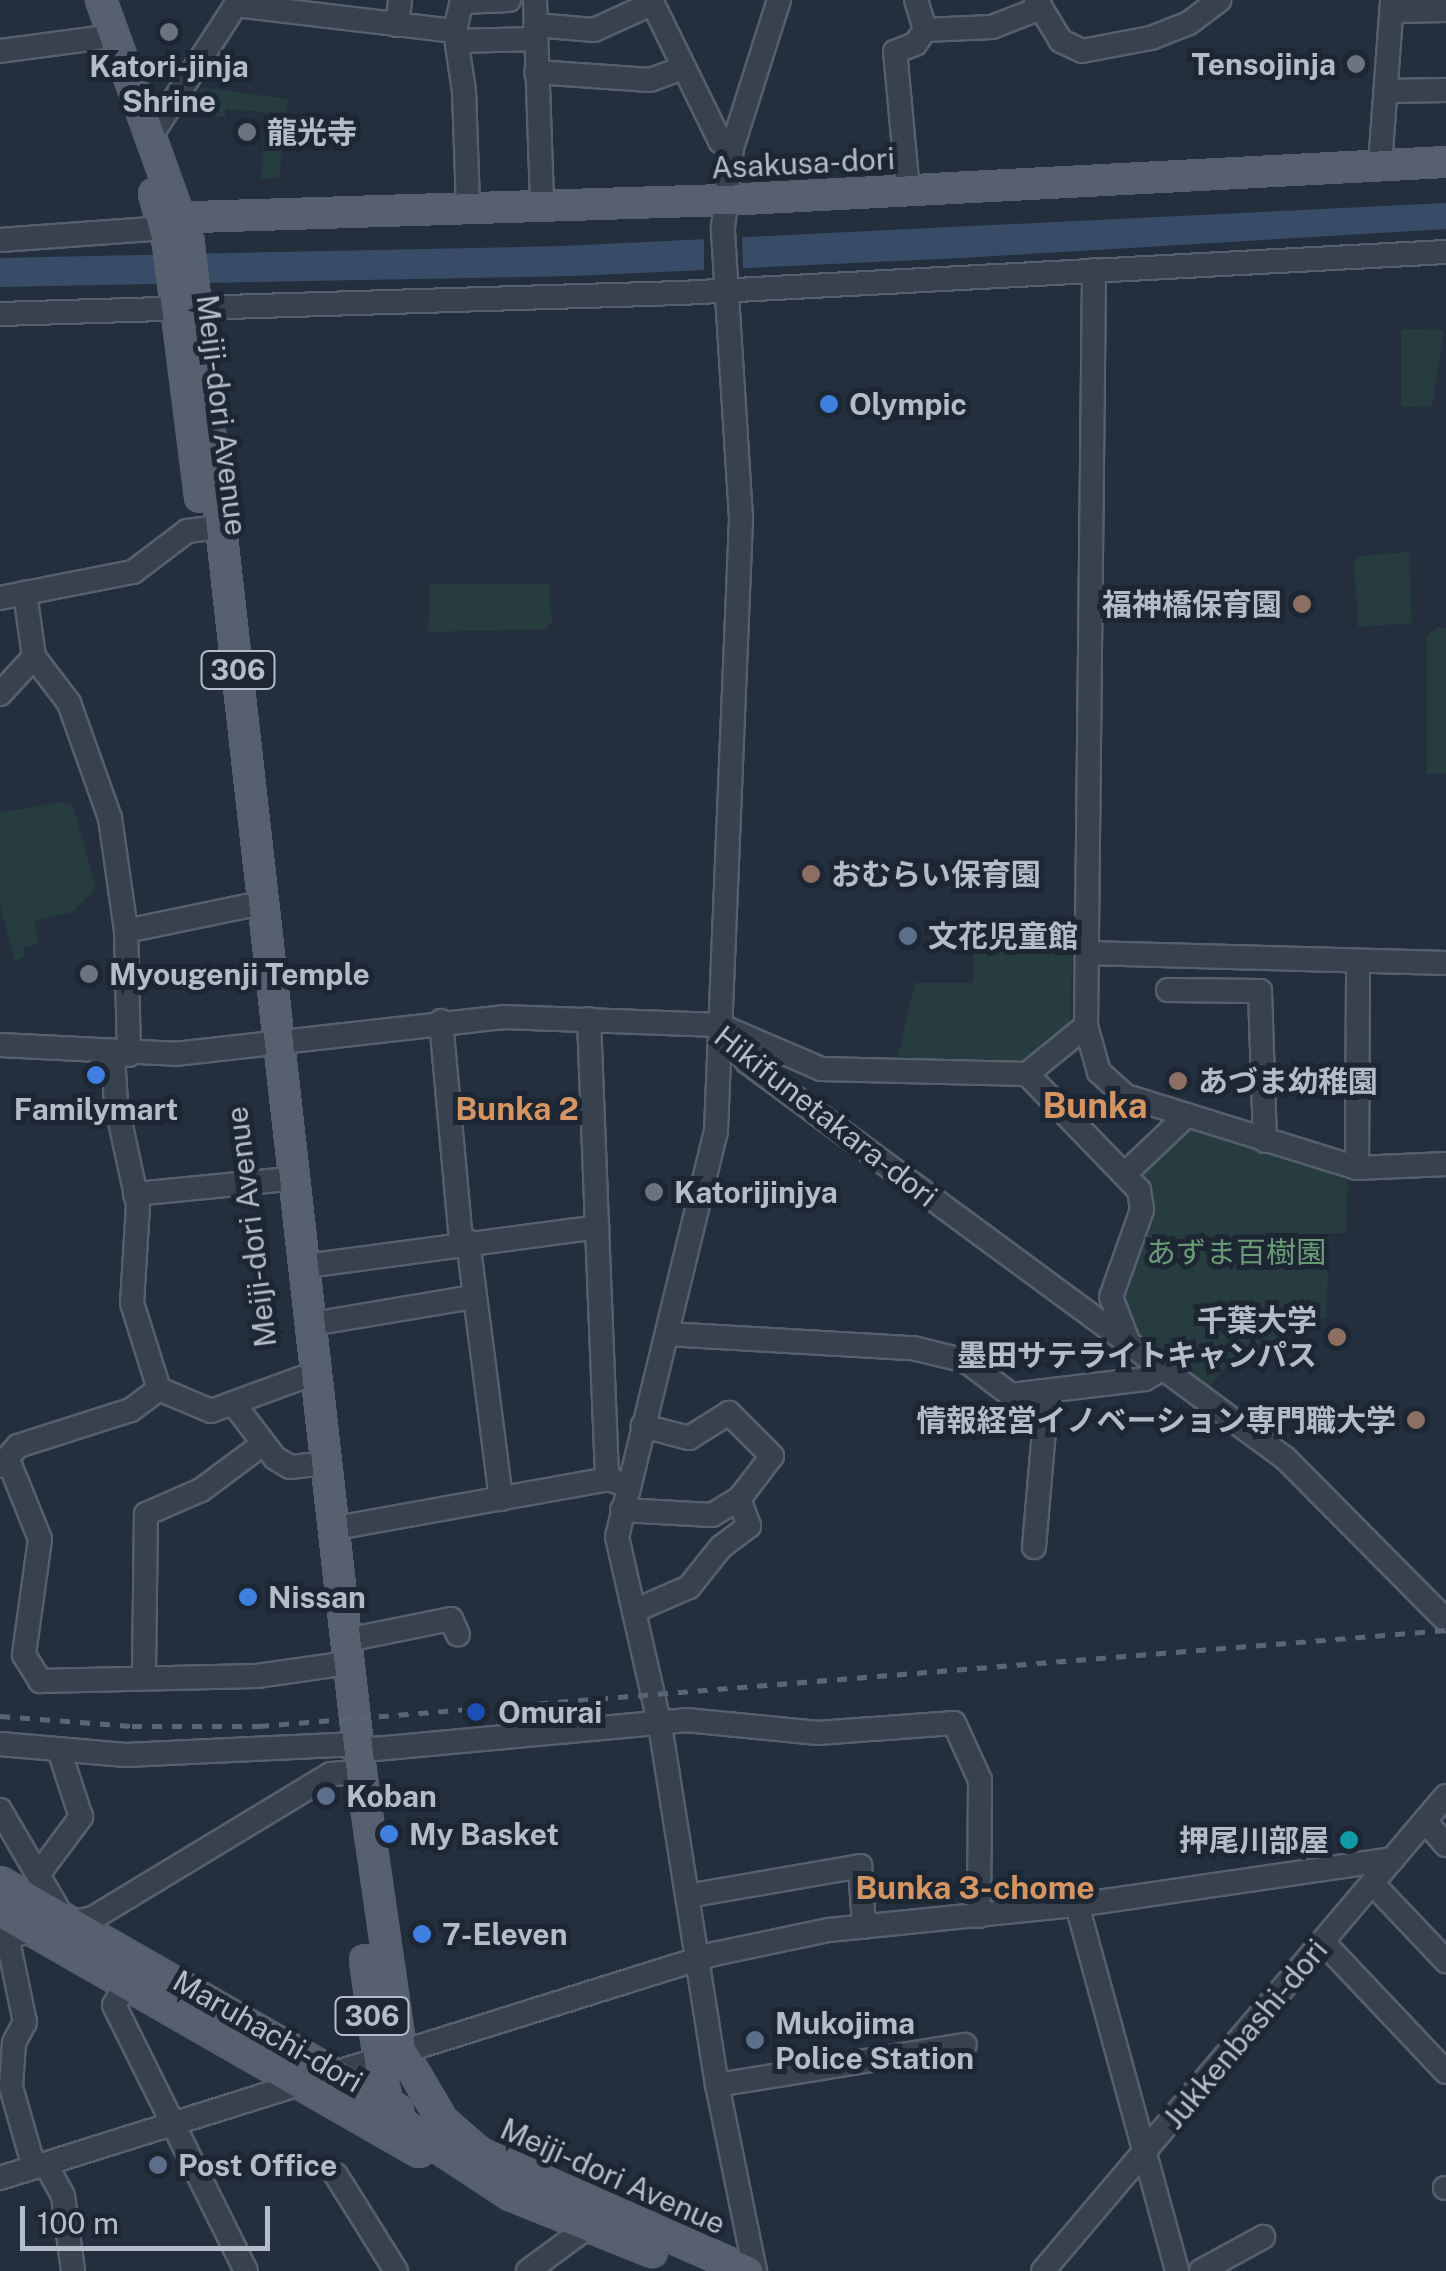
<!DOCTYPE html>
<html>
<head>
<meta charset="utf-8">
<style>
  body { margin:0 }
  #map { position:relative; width:1446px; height:2271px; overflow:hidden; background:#242f3e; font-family:"Public Sans","Noto Sans JP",sans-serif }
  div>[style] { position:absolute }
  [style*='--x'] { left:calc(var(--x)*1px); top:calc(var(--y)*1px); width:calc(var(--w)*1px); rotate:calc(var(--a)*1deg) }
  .green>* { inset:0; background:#263c3f }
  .water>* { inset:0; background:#394c67 }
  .pier>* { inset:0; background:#242f3e }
  .roads { filter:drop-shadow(2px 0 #565f6c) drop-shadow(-2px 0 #565f6c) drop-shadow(0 2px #565f6c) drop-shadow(0 -2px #565f6c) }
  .minor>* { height:22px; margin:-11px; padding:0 11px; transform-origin:11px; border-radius:11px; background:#38414e }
  .major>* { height:28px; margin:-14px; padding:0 14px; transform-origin:14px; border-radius:14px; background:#56606e }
  .rail>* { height:5px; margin-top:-2.5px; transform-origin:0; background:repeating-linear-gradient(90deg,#5a6575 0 10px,transparent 0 20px) }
  .dots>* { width:28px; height:28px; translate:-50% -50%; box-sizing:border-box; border:5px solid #1d2633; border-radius:50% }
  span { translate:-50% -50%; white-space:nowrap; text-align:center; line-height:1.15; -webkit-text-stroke:10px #1d2633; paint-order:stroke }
  .shield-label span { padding:2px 8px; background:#1d2633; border:2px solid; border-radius:8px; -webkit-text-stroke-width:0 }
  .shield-label { font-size:28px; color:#b4bcc9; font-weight:700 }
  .poi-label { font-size:30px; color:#b4bcc9; font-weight:700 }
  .right { translate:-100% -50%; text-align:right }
  .left { translate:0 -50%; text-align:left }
  .street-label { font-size:30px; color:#b4bcc9 }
  .park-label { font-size:30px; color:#6b9a76 }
  .neighbourhood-label { font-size:32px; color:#d59563; font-weight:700 }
  .quarter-label { font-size:35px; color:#d59563; font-weight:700 }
  .scale { position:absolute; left:20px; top:2206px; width:250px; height:45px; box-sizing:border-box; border:5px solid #b4bcc9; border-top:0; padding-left:12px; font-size:30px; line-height:35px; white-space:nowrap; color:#b4bcc9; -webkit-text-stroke:8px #1d2633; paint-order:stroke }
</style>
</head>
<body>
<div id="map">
  <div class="green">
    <div style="clip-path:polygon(199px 87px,288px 99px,279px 178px,261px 179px,266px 112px,226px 109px,225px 117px,206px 116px)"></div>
    <div style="clip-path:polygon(1401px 329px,1444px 330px,1432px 406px,1401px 407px)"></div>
    <div style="clip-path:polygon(1409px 552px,1412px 623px,1358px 627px,1354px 562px,1360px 556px)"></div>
    <div style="clip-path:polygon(430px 584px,549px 584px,552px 622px,546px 629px,428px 632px)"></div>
    <div style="clip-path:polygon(1438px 627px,1446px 628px,1446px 773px,1427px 774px,1427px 636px)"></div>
    <div style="clip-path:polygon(58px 802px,73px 805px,96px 889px,73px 912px,35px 920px,38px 943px,23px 948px,25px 957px,15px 961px,0 905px,0 813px)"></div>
    <div style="clip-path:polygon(973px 933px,1072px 935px,1071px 1021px,1024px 1063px,897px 1060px,915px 983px,973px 983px)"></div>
    <div style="clip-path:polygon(1188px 1128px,1348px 1178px,1346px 1233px,1330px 1233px,1326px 1317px,1235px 1356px,1209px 1388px,1137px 1333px,1121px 1302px,1136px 1176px)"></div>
  </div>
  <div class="water">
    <div style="clip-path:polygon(1446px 203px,1446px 229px,961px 258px,573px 276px,0 287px,0 258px,563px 246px)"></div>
  </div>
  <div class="pier">
    <div style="clip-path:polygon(742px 234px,743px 271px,704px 273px,704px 236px)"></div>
  </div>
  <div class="roads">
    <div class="minor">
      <div style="--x:462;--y:0;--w:32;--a:103"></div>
      <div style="--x:455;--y:31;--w:61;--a:81.5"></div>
      <div style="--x:464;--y:91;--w:115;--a:88"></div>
      <div style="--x:535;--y:0;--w:204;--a:88"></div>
      <div style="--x:651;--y:0;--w:157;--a:63.9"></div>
      <div style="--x:720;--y:141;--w:14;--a:30"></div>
      <div style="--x:916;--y:0;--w:31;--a:73"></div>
      <div style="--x:925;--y:30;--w:67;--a:-2.6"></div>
      <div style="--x:992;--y:27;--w:53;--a:-21.2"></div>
      <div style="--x:1036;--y:0;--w:48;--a:58.6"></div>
      <div style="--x:1061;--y:41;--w:23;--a:25"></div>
      <div style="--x:1082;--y:51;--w:70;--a:-10.7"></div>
      <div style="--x:1151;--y:38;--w:41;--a:-21.5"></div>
      <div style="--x:1189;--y:23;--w:38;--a:-37"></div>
      <div style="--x:461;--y:2;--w:48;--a:-2.4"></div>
      <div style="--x:236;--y:5;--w:221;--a:6.8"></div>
      <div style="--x:1392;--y:11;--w:54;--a:-1.1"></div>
      <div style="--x:397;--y:25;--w:25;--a:-83"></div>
      <div style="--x:535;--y:25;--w:59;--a:4.8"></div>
      <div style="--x:594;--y:30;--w:63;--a:-24.5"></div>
      <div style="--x:457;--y:41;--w:78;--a:-1.5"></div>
      <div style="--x:0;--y:51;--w:98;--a:-7.6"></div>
      <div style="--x:536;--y:72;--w:114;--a:4"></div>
      <div style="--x:650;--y:80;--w:35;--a:-20"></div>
      <div style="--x:1387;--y:91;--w:59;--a:-1"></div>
      <div style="--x:152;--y:134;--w:160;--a:-57"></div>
      <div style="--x:1380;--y:165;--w:165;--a:-85.8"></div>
      <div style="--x:908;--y:191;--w:140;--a:-95.3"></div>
      <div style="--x:895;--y:52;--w:22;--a:-22"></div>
      <div style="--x:915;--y:44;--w:17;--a:-54"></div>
      <div style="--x:0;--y:240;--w:151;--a:-4.2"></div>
      <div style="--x:151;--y:229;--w:16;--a:-43"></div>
      <div style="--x:0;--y:314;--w:681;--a:-1.77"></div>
      <div style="--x:681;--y:293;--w:766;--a:-3.07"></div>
      <div style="--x:0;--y:598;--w:136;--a:-11.1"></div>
      <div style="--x:133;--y:572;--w:68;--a:-37.2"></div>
      <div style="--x:187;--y:531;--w:35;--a:-7"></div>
      <div style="--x:34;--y:657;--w:58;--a:52.7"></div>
      <div style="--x:69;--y:703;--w:122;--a:70.4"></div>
      <div style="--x:110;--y:818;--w:114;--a:81.9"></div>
      <div style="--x:126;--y:931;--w:124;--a:88.6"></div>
      <div style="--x:0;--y:694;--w:50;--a:-47.4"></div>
      <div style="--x:34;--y:657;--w:65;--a:-98"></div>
      <div style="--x:126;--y:931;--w:124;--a:-11.7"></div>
      <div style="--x:1087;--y:953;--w:359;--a:1.6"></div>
      <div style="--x:1168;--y:990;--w:92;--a:0.6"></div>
      <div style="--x:1260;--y:991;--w:150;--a:88.1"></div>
      <div style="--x:441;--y:1021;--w:222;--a:84.8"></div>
      <div style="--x:719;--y:1025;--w:111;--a:23.3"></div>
      <div style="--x:821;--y:1069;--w:206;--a:1.4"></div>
      <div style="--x:1027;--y:1074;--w:76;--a:-39.1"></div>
      <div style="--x:1086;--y:1026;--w:756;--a:-89.39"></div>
      <div style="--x:1086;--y:1026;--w:48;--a:74.2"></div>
      <div style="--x:1099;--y:1072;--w:36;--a:42"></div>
      <div style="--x:1126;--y:1096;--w:242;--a:17.3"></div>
      <div style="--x:1357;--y:1168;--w:89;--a:-2.6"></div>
      <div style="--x:0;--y:1045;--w:175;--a:2.9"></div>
      <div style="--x:175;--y:1054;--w:330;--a:-6.4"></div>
      <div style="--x:503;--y:1017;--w:216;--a:2.1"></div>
      <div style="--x:719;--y:1025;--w:46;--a:52.9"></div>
      <div style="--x:747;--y:1062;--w:669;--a:36.37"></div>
      <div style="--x:1286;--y:1459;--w:227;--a:45.2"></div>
      <div style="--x:113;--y:1055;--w:48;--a:86.4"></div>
      <div style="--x:116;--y:1103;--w:104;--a:77.8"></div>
      <div style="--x:138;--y:1205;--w:98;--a:93.5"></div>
      <div style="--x:132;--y:1303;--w:90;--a:72.6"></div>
      <div style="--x:159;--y:1389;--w:56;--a:22.9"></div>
      <div style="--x:211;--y:1411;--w:96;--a:-20.1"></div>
      <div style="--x:1027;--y:1074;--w:161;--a:46"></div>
      <div style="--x:1139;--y:1190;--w:20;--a:81"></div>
      <div style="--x:1142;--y:1210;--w:92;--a:109.6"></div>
      <div style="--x:1111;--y:1297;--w:50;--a:69"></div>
      <div style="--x:1357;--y:1168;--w:207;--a:-89.7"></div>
      <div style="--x:1128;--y:1171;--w:79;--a:-43.5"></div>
      <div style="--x:135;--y:1194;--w:144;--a:-5.6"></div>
      <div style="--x:597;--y:1227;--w:252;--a:87.7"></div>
      <div style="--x:468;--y:1241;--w:260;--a:82.7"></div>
      <div style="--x:306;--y:1266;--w:294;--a:-7.6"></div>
      <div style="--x:597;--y:1227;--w:208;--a:-92.2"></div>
      <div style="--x:312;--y:1324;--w:164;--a:-9.5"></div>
      <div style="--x:667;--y:1334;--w:246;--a:3.3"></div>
      <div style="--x:913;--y:1348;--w:55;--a:13.8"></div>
      <div style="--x:966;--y:1361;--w:56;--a:37.1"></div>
      <div style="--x:1011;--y:1395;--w:135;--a:-6.8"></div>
      <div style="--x:1145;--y:1379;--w:20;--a:-30"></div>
      <div style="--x:233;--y:1403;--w:69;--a:52.6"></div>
      <div style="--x:275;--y:1458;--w:17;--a:31"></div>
      <div style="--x:290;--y:1467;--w:20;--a:-6"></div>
      <div style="--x:3;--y:1462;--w:9;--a:32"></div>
      <div style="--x:11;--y:1467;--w:78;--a:68.1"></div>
      <div style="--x:40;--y:1539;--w:117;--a:97.9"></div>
      <div style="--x:24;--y:1655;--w:31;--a:58"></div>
      <div style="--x:40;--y:1681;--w:217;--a:-1.3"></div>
      <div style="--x:257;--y:1676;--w:77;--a:-8.2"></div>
      <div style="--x:0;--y:1466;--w:27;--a:-48"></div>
      <div style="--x:18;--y:1446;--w:119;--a:-17.7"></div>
      <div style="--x:131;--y:1410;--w:35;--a:-37"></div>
      <div style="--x:622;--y:1510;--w:90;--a:3.2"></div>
      <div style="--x:712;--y:1515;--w:31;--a:-31"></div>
      <div style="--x:739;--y:1499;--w:54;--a:-52.5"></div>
      <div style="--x:772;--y:1456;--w:61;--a:-135"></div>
      <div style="--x:729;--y:1413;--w:47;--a:148"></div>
      <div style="--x:689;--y:1438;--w:48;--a:-165.4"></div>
      <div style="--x:336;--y:1528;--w:275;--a:-10.2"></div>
      <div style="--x:607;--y:1479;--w:22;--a:16"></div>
      <div style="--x:1034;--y:1547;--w:153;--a:-85.1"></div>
      <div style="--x:634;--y:1611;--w:60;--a:-23.6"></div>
      <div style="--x:689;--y:1587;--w:51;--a:-51.3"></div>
      <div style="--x:721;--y:1547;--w:35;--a:-37"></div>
      <div style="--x:749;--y:1526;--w:29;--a:-110"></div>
      <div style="--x:347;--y:1640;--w:106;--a:-11.4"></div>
      <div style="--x:451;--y:1619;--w:17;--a:66"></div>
      <div style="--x:144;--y:1674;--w:160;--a:-89.3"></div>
      <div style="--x:146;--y:1514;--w:60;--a:-23.6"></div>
      <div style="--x:201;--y:1490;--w:77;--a:-36.6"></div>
      <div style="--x:0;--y:1744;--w:126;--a:5"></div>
      <div style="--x:126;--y:1755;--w:216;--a:-2.7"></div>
      <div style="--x:342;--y:1745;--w:33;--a:7"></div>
      <div style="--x:375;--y:1749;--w:312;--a:-5.3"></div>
      <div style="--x:686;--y:1720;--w:133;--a:5.6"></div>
      <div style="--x:818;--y:1733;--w:136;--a:-4.2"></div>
      <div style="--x:954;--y:1723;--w:63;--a:65.5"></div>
      <div style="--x:980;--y:1780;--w:136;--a:90.4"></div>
      <div style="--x:0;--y:1810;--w:125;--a:59.7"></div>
      <div style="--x:1425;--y:1821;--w:32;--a:49"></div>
      <div style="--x:40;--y:1872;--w:69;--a:-53.3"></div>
      <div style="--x:81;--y:1817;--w:71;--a:-108.2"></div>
      <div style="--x:1372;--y:1883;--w:108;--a:46.5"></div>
      <div style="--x:687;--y:1896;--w:176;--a:-9.8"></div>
      <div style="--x:860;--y:1866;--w:61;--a:86.2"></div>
      <div style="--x:1077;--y:1905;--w:379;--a:74.7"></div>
      <div style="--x:7;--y:1936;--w:88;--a:78.2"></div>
      <div style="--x:25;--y:2022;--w:24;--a:118"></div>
      <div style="--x:14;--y:2043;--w:44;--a:93.9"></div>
      <div style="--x:11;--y:2087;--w:84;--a:74.1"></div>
      <div style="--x:0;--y:1938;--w:95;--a:-12.1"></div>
      <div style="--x:93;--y:1918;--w:278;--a:-31.2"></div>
      <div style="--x:331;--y:1774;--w:30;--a:-4"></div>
      <div style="--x:1323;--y:1942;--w:179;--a:46.6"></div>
      <div style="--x:125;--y:1987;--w:21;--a:121"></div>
      <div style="--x:114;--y:2005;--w:297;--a:63.6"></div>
      <div style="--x:717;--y:2085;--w:251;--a:-9.2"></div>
      <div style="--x:46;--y:2165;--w:35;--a:61"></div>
      <div style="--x:63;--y:2196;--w:76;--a:82.4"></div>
      <div style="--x:336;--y:2175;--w:113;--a:58"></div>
      <div style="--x:0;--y:2178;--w:748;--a:-17.42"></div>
      <div style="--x:714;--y:1954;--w:117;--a:-11.8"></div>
      <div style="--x:829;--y:1930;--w:249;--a:-5.8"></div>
      <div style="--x:1077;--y:1905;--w:319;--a:-8.3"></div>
      <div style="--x:1445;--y:2188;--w:1;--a:0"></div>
      <div style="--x:528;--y:2271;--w:76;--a:-36.4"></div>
      <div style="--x:755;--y:2271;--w:190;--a:-101.5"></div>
      <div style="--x:717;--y:2085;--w:363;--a:-99"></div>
      <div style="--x:660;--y:1726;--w:194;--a:-102.8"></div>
      <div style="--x:617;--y:1537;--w:418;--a:-76.3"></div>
      <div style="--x:716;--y:1131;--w:614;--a:-87.66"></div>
      <div style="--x:741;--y:518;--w:291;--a:-93.6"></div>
      <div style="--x:723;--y:228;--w:81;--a:-83.6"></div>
      <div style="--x:732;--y:148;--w:155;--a:-72.4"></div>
      <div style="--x:1043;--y:2271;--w:623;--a:-49.69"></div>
      <div style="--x:1201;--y:2271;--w:71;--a:-28.7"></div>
    </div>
    <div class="major">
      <div style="--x:101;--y:0;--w:258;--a:70.1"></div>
      <div style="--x:189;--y:243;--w:1539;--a:83.58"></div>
      <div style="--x:361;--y:1772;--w:281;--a:81.8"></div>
      <div style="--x:401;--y:2050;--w:82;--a:59.4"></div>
      <div style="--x:443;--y:2121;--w:49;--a:40.9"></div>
      <div style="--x:480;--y:2153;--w:293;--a:23.8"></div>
      <div style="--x:154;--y:194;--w:52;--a:74.4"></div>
      <div style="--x:168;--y:244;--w:255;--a:82.8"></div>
      <div style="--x:164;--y:218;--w:561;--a:-1.84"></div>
      <div style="--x:725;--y:200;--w:722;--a:-3.02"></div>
      <div style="--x:0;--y:1882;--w:459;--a:29.8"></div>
      <div style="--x:0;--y:1912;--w:483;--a:29.8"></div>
      <div style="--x:365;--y:1960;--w:116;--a:82.1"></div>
      <div style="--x:381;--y:2075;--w:32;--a:76"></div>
      <div style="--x:389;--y:2106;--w:26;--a:51"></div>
      <div style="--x:405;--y:2126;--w:126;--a:33.3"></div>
      <div style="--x:510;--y:2195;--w:153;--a:21.9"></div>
    </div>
  </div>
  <div class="rail">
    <div style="--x:0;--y:1716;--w:132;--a:4.3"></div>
    <div style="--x:132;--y:1726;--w:127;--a:0"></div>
    <div style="--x:259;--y:1726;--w:1191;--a:-4.62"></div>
  </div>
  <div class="dots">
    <div style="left:169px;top:32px;background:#6b7280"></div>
    <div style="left:1356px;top:64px;background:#6b7280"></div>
    <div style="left:247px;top:132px;background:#6b7280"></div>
    <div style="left:829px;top:404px;background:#3f7fe0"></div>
    <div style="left:1302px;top:604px;background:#8d6e63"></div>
    <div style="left:811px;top:874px;background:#8d6e63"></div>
    <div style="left:908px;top:936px;background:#5c6f8a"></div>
    <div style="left:89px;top:974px;background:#6b7280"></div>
    <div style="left:96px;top:1075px;background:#3f7fe0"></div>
    <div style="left:1178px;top:1081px;background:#8d6e63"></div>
    <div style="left:654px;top:1192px;background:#6b7280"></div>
    <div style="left:1337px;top:1337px;background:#8d6e63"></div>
    <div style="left:1416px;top:1420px;background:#8d6e63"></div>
    <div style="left:248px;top:1597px;background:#3f7fe0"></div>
    <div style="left:476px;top:1712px;background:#1a4fb4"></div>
    <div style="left:326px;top:1796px;background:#5c6f8a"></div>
    <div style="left:389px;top:1834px;background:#3f7fe0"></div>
    <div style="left:1349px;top:1840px;background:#0f9aa8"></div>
    <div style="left:422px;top:1934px;background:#3f7fe0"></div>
    <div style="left:755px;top:2040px;background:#5c6f8a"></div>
    <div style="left:158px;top:2165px;background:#5c6f8a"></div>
  </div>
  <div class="shield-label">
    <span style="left:238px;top:670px">306</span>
    <span style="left:372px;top:2016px">306</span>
  </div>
  <div class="poi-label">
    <span class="right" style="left:1336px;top:64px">Tensojinja</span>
    <span style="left:169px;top:83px">Katori-jinja<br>Shrine</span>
    <span class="left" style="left:267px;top:132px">龍光寺</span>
    <span class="left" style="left:849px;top:404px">Olympic</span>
    <span class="right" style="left:1282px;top:604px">福神橋保育園</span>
    <span class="left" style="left:831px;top:874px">おむらい保育園</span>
    <span class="left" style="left:928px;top:936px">文花児童館</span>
    <span class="left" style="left:109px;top:974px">Myougenji Temple</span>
    <span class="left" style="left:1198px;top:1081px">あづま幼稚園</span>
    <span style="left:96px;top:1109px">Familymart</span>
    <span class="left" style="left:674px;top:1192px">Katorijinjya</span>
    <span class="right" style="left:1317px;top:1337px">千葉大学<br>墨田サテライトキャンパス</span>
    <span class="right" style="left:1396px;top:1420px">情報経営イノベーション専門職大学</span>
    <span class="left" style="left:268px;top:1597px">Nissan</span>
    <span class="left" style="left:498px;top:1712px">Omurai</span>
    <span class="left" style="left:346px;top:1796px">Koban</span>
    <span class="left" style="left:409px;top:1834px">My Basket</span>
    <span class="right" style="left:1329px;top:1840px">押尾川部屋</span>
    <span class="left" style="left:442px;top:1934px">7-Eleven</span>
    <span class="left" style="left:775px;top:2040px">Mukojima<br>Police Station</span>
    <span class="left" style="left:178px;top:2165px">Post Office</span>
  </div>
  <div class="street-label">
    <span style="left:803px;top:163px;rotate:-3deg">Asakusa-dori</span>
    <span style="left:222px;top:415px;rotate:83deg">Meiji-dori Avenue</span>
    <span style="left:826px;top:1116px;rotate:38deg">Hikifunetakara-dori</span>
    <span style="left:251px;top:1227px;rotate:-97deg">Meiji-dori Avenue</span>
    <span style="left:268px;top:2031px;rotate:30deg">Maruhachi-dori</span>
    <span style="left:1245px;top:2034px;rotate:-50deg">Jukkenbashi-dori</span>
    <span style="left:613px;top:2176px;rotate:24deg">Meiji-dori Avenue</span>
  </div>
  <div class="park-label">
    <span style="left:1236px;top:1252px">あずま百樹園</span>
  </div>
  <div class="neighbourhood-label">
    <span style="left:517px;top:1109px">Bunka 2</span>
    <span style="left:975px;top:1888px">Bunka 3-chome</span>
  </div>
  <div class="quarter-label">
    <span style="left:1095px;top:1106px">Bunka</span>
  </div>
  <div class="scale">100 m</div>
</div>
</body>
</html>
